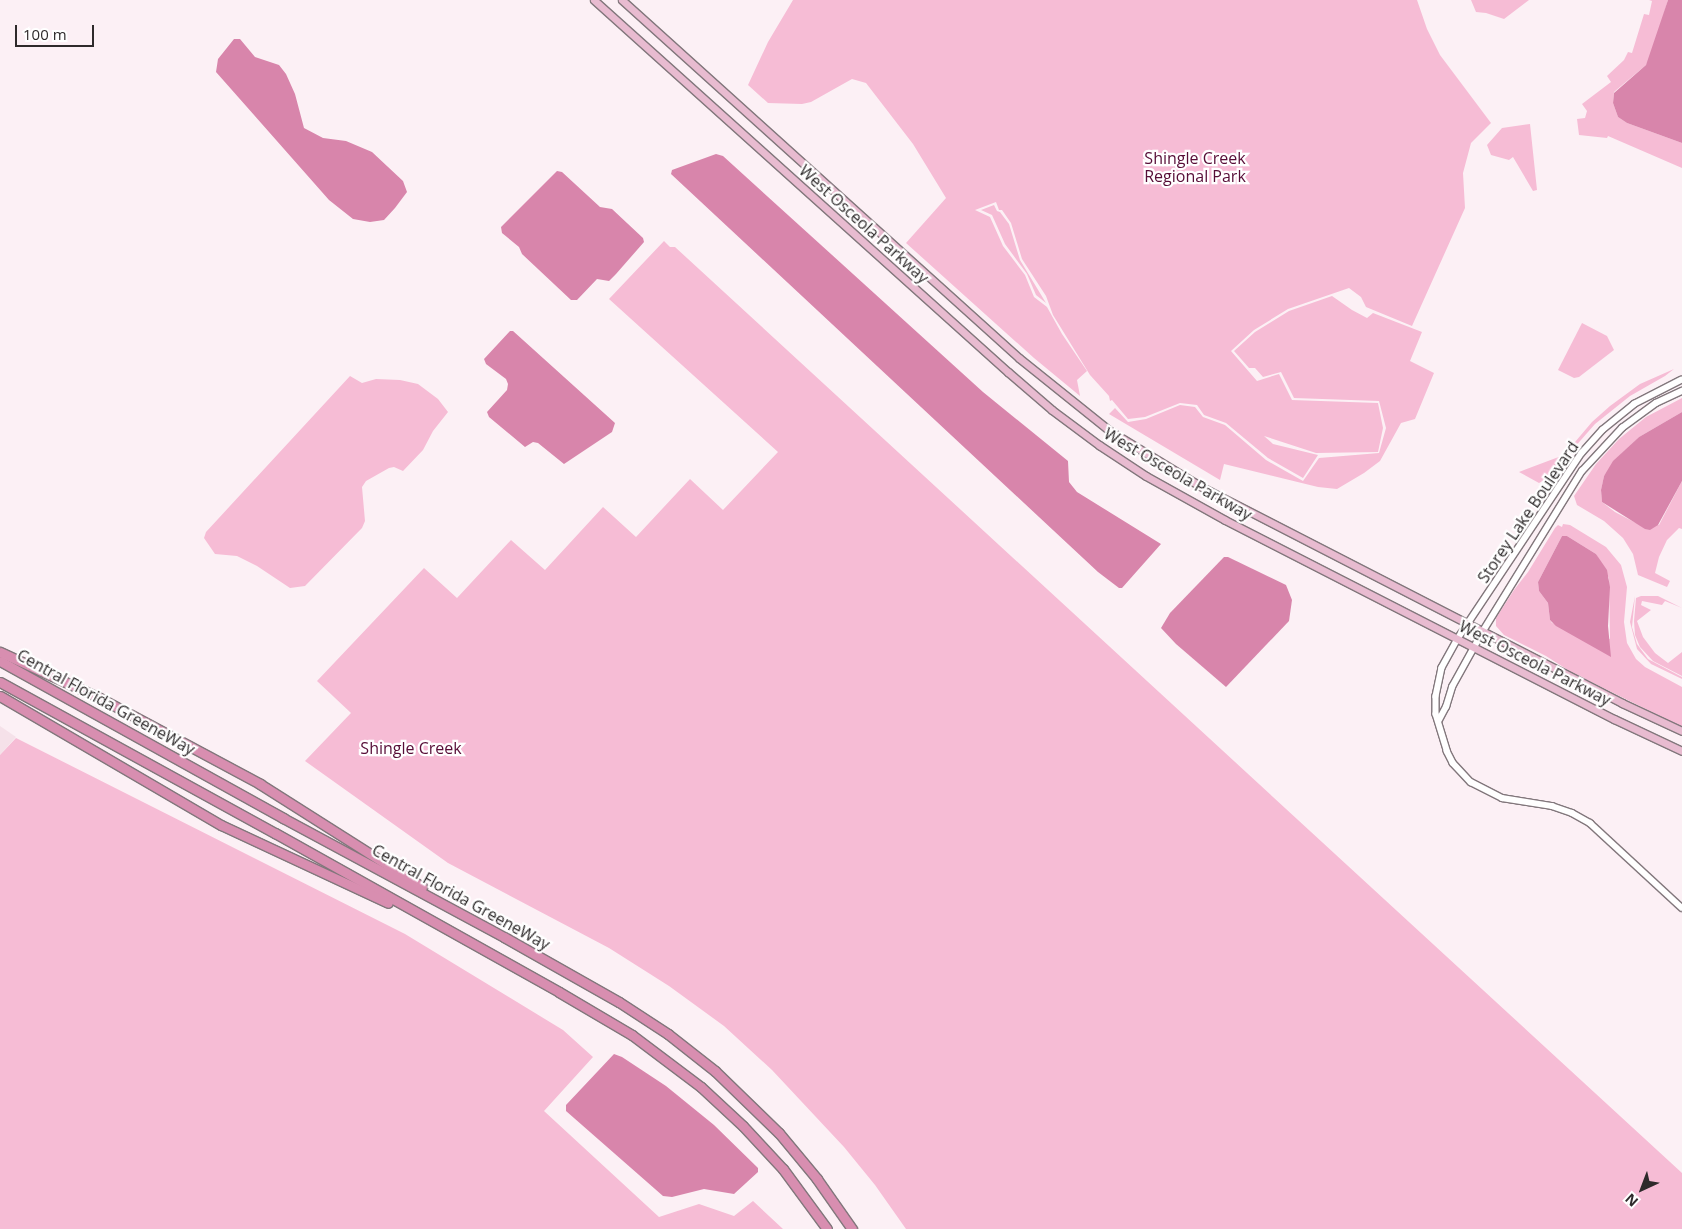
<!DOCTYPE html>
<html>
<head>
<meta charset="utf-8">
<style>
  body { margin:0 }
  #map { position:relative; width:1682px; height:1229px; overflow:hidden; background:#fcf0f5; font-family:"Open Sans",sans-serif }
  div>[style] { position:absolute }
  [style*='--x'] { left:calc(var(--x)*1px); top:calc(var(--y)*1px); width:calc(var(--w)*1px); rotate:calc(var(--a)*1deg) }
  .built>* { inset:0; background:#f5e1e9 }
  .green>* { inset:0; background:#f6bcd5 }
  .water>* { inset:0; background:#d885ab }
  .roads { filter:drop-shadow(1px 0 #82777c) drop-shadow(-1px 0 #82777c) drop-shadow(0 1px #82777c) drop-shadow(0 -1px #82777c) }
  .minor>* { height:5.5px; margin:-2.75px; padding:0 2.75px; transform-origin:2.75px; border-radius:2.75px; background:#fff }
  .major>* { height:7px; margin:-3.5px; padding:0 3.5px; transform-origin:3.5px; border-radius:3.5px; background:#e8bbd0 }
  .highway>* { height:9px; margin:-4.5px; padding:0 4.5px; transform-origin:4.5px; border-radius:4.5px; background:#d88eb0 }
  span { translate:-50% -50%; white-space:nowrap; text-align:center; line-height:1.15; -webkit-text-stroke:4.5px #fff; paint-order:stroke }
  .park-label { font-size:16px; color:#570d37 }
  .street-label { font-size:16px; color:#2e2a2b }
  .north { position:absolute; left:1617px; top:1164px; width:50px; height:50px; -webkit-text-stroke:4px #fff; paint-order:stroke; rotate:223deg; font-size:14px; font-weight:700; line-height:20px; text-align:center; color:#2e2a2b }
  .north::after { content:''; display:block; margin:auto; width:18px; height:22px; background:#2e2a2b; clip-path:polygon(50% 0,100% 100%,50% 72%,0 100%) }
  .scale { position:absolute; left:15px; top:25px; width:79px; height:22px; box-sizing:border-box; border:2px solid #2e2a2b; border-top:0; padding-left:6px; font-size:15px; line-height:18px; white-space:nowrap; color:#2e2a2b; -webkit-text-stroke:4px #fff; paint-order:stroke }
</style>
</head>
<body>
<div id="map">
  <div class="built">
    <div style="clip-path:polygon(0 726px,16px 737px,0 755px)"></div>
  </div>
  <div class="green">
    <div style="clip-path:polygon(793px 0,1417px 0,1427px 29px,1440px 55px,1491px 123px,1471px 143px,1463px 173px,1465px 208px,1412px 326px,1366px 307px,1361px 297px,1349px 288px,1288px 309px,1254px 330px,1231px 351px,1257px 381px,1279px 374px,1292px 400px,1378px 403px,1383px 428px,1378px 452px,1316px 453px,1264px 436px,1273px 444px,1318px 455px,1303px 478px,1268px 458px,1226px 423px,1204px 415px,1197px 405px,1180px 403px,1145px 417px,1128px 419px,1112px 400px,1110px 401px,1109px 396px,1090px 375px,1053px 315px,1046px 296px,1022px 259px,1011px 223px,1002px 210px,999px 210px,996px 202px,975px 210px,990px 217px,1003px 246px,1025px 275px,1034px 297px,1047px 307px,1062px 334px,1087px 371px,1077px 380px,1080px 396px,1034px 358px,906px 243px,946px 198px,913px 144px,866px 83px,852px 79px,811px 102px,802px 104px,768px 103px,748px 85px,768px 42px)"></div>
    <div style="clip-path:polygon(1471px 0,1529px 0,1504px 19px,1486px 13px,1476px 12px)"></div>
    <div style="clip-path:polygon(1649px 0,1668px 0,1651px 56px,1646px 65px,1614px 92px,1613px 103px,1618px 117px,1627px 123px,1682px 143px,1682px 168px,1608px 136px,1607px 138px,1579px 135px,1577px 119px,1585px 118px,1587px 111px,1582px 104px,1611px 82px,1607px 76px,1624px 60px,1628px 52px,1632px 53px,1644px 14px,1649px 15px,1652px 1px)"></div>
    <div style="clip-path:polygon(1530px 124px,1537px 190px,1533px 191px,1513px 157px,1509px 160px,1491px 155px,1487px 145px,1502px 128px)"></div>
    <div style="clip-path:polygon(994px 205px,997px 211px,1000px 212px,1009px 224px,1020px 260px,1046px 303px,1036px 295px,1027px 274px,1005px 244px,992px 215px,981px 210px)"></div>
    <div style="clip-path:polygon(664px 241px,670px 247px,675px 247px,1682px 1173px,1682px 1229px,906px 1229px,875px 1185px,844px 1147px,772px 1070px,724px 1026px,669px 986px,609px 948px,448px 863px,305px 761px,351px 713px,317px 681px,424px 568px,457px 598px,511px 540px,545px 570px,603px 507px,636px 537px,690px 479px,723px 510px,778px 452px,609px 299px)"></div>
    <div style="clip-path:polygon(1332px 296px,1352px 310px,1367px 318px,1373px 313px,1422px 332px,1410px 361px,1434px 373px,1415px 419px,1401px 423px,1380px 461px,1364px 473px,1337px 489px,1318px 487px,1224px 464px,1220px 480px,1109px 414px,1115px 408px,1128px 422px,1146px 419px,1180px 405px,1195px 407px,1203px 417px,1225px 425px,1266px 460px,1303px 481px,1319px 458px,1379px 453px,1386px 428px,1379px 401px,1294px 398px,1281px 372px,1263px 377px,1255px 368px,1249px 368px,1234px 351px,1255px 332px,1289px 311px)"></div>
    <div style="clip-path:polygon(1582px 323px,1607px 336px,1614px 350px,1579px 377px,1574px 378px,1558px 370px)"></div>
    <div style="clip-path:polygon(1674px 369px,1665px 376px,1630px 396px,1595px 424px,1566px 457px,1554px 475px,1539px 483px,1519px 472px,1564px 455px,1592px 422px,1610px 406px,1640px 384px)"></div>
    <div style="clip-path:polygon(350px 376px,362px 383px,376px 379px,400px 380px,418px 384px,438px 399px,448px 412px,433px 431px,423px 450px,403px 471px,394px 467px,389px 468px,366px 481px,362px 487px,365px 521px,362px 528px,305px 586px,290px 588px,257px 566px,237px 556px,215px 554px,204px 538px,206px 532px)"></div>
    <div style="clip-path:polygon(1682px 398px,1682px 412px,1639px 437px,1621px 454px,1604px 476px,1601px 490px,1602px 502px,1615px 512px,1636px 523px,1659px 525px,1682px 481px,1682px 529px,1679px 528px,1667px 540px,1659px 557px,1655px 573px,1670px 581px,1667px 587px,1638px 575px,1633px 554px,1623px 538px,1604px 521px,1577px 505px,1574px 496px,1596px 464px,1619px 439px,1646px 417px)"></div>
    <div style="clip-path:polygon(evenodd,1563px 524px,1570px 525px,1606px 547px,1621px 565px,1627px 587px,1624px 622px,1627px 643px,1636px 659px,1645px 667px,1682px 687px,1682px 727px,1571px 672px,1546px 656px,1504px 635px,1496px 626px,1496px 618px,1514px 590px,1528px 572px,1555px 528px,1558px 525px,1562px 527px,1563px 524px,1562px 536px,1567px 536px,1596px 554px,1609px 578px,1610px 639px,1552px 623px,1550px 620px,1548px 603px,1539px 591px,1538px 582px,1562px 536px)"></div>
    <div style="clip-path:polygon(1635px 596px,1632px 627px,1637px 644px,1648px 659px,1682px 677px,1682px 679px,1651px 664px,1637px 649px,1630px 622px)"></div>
    <div style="clip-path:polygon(1641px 596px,1658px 596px,1682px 608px,1665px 601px,1662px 605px,1642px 601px,1641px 605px,1651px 610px,1637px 621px,1643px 637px,1655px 653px,1668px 663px,1682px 652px,1682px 676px,1653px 661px,1640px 647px,1635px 635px,1634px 621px,1636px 598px)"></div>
    <div style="clip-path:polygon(16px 738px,405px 934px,563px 1030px,593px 1057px,544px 1111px,659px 1217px,699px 1204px,734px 1216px,753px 1201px,783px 1229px,0 1229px,0 755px)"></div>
  </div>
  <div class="water">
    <div style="clip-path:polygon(1668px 0,1682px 0,1682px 143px,1627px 123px,1618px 117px,1613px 103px,1614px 93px,1646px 65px)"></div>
    <div style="clip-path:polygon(234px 39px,240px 39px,255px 57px,279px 65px,286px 74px,295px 94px,304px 128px,323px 138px,346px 141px,372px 152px,403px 181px,407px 192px,395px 208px,384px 220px,370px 222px,353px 219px,329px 200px,216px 72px,218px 59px)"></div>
    <div style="clip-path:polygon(716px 154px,723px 156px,983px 392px,1068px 461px,1069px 482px,1077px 492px,1161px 544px,1122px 588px,1119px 588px,1098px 572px,671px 174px,672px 170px)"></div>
    <div style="clip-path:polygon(557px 171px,562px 172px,600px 207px,612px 209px,643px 238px,644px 242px,616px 274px,609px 281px,597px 279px,577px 300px,571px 300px,522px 254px,519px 247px,502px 233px,501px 227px)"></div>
    <div style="clip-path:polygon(510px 331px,513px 331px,615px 423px,612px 432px,564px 464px,538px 443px,533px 442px,525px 447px,489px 417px,487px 412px,507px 390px,508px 384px,506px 379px,486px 364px,484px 359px)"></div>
    <div style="clip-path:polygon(1682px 412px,1682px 481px,1658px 525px,1650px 530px,1645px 529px,1602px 502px,1601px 490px,1604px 476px,1613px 461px,1639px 437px)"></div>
    <div style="clip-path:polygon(1562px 536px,1567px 536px,1596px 554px,1607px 570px,1610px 587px,1608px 626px,1611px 657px,1556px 626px,1550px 620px,1548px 603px,1539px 591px,1538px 582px)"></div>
    <div style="clip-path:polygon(1224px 557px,1228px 557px,1286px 585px,1292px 600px,1289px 621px,1226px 687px,1176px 644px,1161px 628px,1170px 613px)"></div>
    <div style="clip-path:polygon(614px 1054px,622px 1057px,666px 1086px,714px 1125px,758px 1168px,758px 1172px,734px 1194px,704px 1189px,672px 1197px,663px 1196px,566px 1111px,566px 1105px)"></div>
  </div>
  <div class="roads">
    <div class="minor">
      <div style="--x:1682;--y:380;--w:53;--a:152.9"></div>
      <div style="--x:1635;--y:404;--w:41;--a:140.9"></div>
      <div style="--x:1603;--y:430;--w:31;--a:132"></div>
      <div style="--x:1582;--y:453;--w:224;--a:123.7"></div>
      <div style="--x:1458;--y:639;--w:33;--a:119"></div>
      <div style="--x:1442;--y:668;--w:29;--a:102"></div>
      <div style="--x:1436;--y:696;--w:18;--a:90"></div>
      <div style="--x:1436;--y:714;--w:39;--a:73"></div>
      <div style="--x:1447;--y:751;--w:13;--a:63"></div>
      <div style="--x:1453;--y:763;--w:26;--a:47"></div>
      <div style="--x:1471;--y:782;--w:35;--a:27"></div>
      <div style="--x:1502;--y:798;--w:51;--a:9.1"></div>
      <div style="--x:1552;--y:806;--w:21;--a:19"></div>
      <div style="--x:1572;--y:813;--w:21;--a:29"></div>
      <div style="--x:1590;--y:823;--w:125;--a:42.7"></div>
      <div style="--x:1439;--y:720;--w:15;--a:-62"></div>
      <div style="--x:1446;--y:707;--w:21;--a:-73"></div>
      <div style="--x:1452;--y:687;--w:64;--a:-61"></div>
      <div style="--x:1483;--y:631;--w:188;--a:-58.3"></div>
      <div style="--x:1582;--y:471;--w:59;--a:-47.1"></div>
      <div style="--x:1622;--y:428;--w:42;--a:-36.3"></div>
      <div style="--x:1656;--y:403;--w:29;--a:-25"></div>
    </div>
    <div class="major">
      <div style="--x:594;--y:0;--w:557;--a:41.94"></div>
      <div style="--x:1008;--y:372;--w:58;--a:40.8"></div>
      <div style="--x:1052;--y:410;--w:59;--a:36.7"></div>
      <div style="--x:1099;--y:445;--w:56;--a:33.4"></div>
      <div style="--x:1146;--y:476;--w:90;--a:29.1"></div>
      <div style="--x:1225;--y:520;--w:437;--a:27.1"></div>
      <div style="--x:1614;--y:719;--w:75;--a:25.2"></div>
      <div style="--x:622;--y:0;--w:535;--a:42.04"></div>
      <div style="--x:1019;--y:358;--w:117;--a:38.7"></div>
      <div style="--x:1110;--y:431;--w:105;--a:31.4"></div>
      <div style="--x:1200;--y:486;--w:475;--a:27.2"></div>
      <div style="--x:1622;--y:703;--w:66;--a:25"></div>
    </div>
    <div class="highway">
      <div style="--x:0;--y:652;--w:108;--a:24.7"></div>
      <div style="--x:98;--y:697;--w:184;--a:28.2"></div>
      <div style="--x:260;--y:784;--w:192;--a:32.4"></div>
      <div style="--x:0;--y:661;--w:324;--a:29"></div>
      <div style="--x:283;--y:818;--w:251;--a:28.3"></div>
      <div style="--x:504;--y:937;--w:132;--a:29.5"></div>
      <div style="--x:619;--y:1002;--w:59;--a:33.1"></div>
      <div style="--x:668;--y:1034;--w:60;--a:38.2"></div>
      <div style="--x:715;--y:1071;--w:89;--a:44.1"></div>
      <div style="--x:779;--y:1133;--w:60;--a:50.4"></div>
      <div style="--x:817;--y:1179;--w:61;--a:55"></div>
      <div style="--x:0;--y:682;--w:314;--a:28.8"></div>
      <div style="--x:275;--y:833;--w:325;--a:29.2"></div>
      <div style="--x:559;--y:992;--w:85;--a:30.5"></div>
      <div style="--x:632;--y:1035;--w:86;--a:37"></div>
      <div style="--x:701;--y:1087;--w:57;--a:42.9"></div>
      <div style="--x:743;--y:1126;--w:59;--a:47.1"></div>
      <div style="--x:783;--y:1169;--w:74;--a:53.7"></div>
      <div style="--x:0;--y:696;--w:256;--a:30.3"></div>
      <div style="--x:221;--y:825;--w:184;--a:25"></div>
    </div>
  </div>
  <div class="park-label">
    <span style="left:1195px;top:167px">Shingle Creek<br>Regional Park</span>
    <span style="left:411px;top:748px">Shingle Creek</span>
  </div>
  <div class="street-label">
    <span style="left:864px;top:224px;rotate:42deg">West Osceola Parkway</span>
    <span style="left:1178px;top:474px;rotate:30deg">West Osceola Parkway</span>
    <span style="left:1528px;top:512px;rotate:-56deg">Storey Lake Boulevard</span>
    <span style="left:1535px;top:663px;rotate:27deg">West Osceola Parkway</span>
    <span style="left:106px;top:702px;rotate:29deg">Central Florida GreeneWay</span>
    <span style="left:461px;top:897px;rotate:29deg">Central Florida GreeneWay</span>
  </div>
  <div class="north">N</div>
  <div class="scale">100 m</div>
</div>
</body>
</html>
